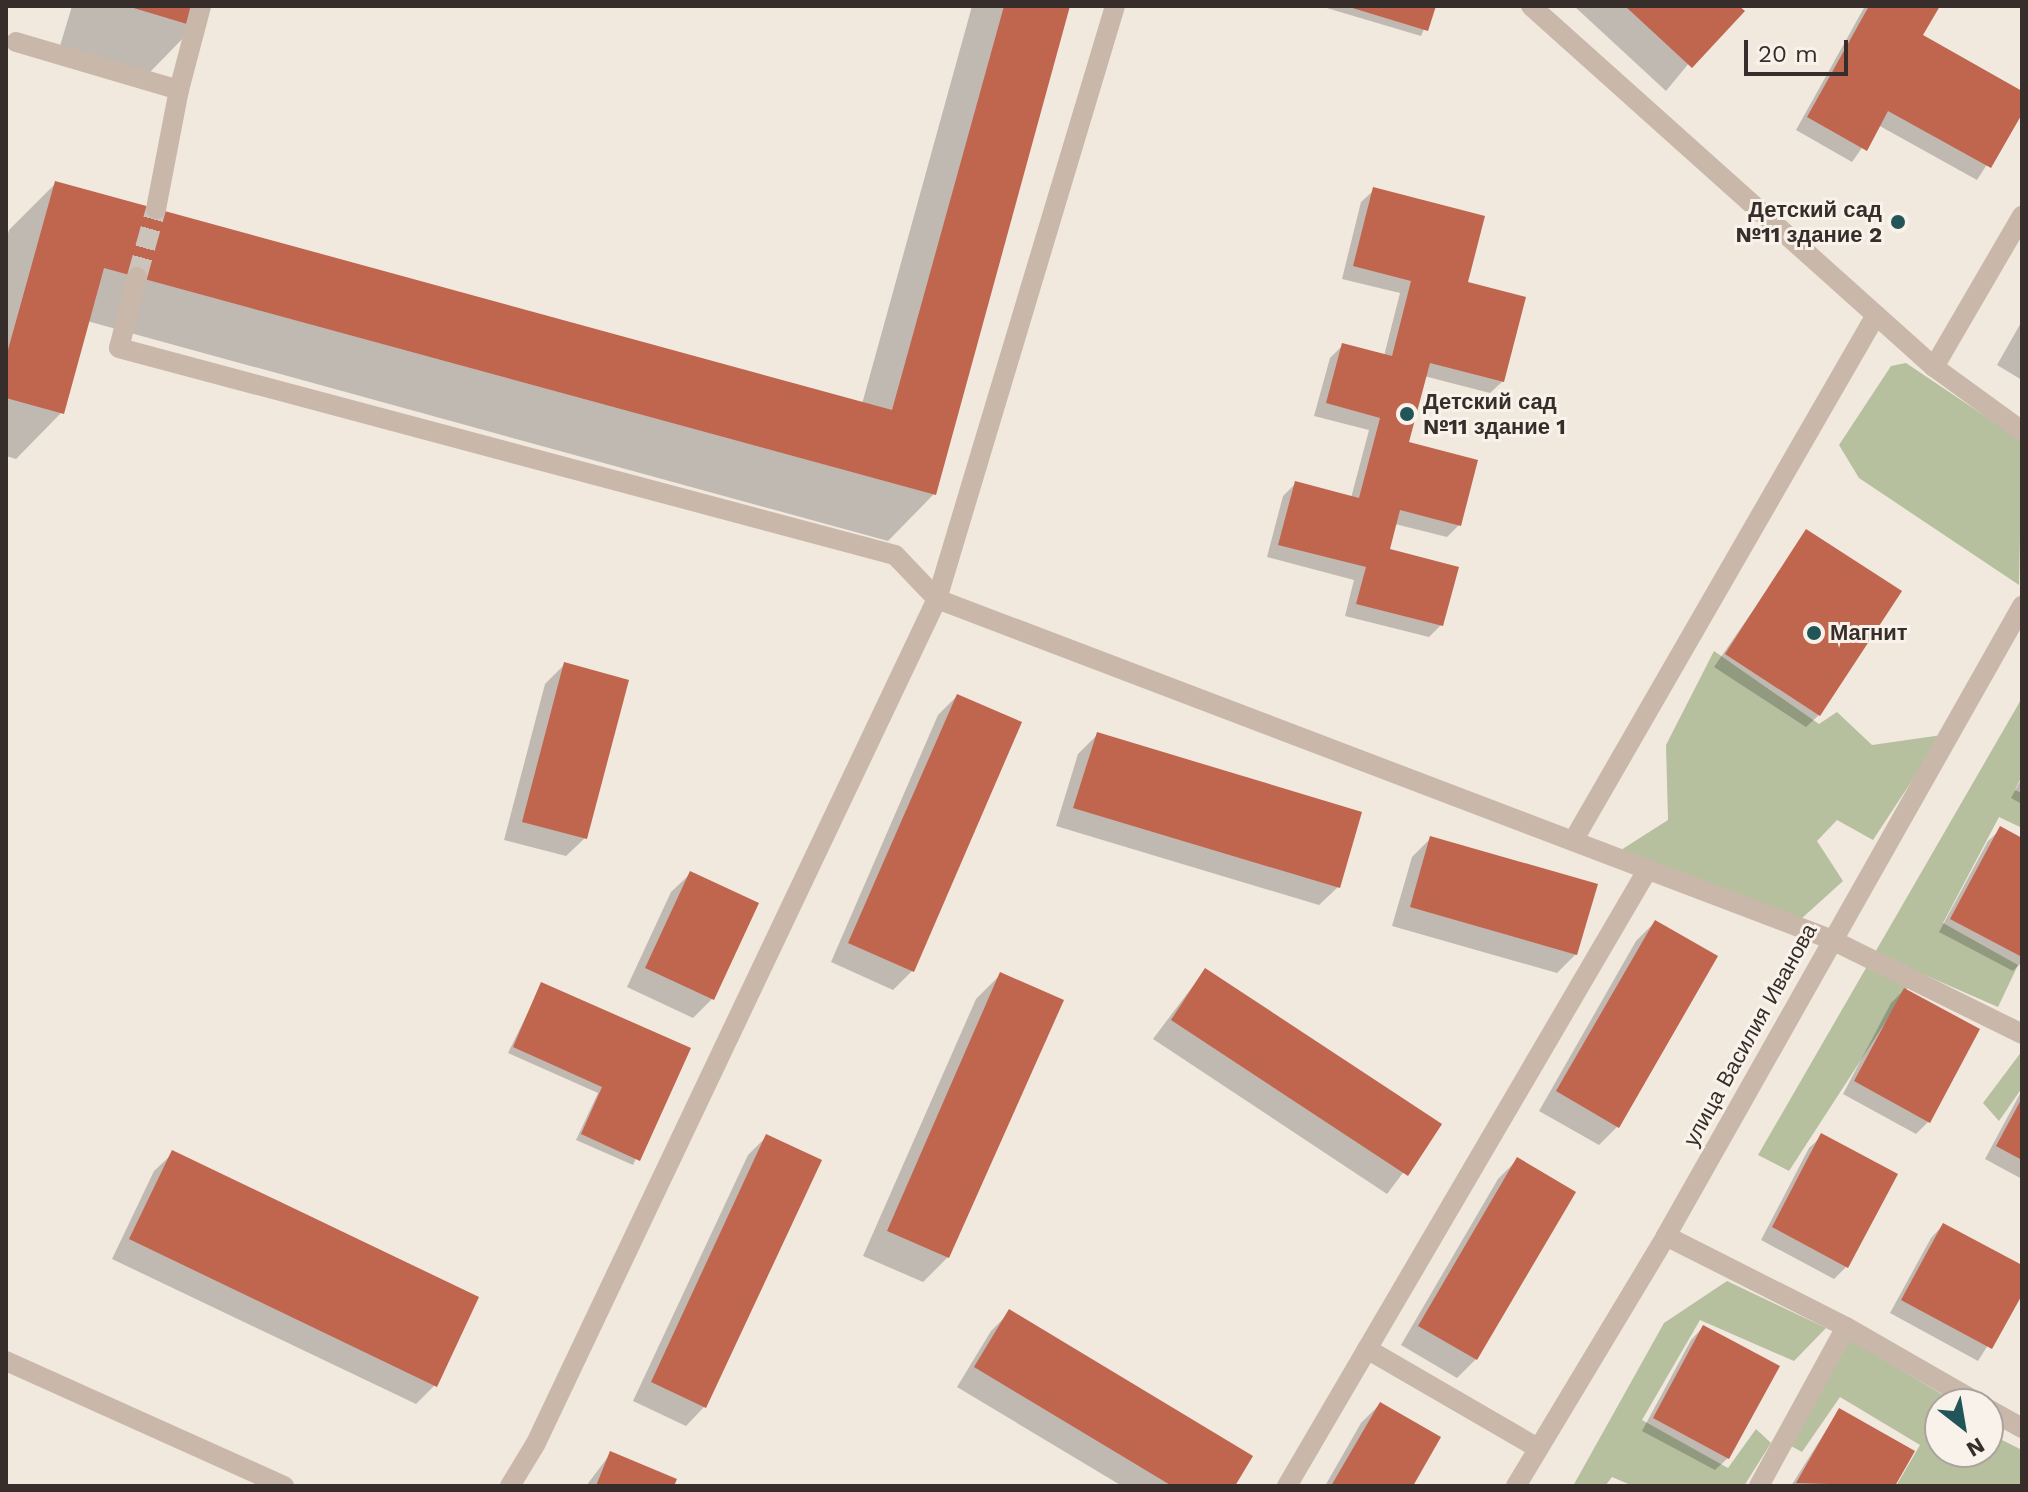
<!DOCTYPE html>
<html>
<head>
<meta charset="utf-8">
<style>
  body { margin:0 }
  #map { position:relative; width:2028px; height:1492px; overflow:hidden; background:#f1e8de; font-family:"Work Sans",sans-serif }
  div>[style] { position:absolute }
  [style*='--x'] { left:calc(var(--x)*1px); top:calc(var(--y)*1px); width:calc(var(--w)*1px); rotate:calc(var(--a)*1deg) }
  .green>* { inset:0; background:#b6c09f }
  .shadow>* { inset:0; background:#0003 }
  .building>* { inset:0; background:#c0654e }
  .minor-tunnel>* { height:20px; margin-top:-10px; transform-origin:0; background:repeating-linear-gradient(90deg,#ccc3ba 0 20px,transparent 0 30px) }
  .minor>* { height:20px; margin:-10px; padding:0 10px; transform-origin:10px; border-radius:10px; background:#c9b7aa }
  .dots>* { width:22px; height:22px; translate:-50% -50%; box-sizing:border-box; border:4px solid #f9f2ea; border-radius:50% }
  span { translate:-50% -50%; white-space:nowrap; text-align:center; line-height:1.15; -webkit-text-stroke:6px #f9f2ea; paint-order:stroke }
  .poi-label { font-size:22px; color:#372d2a; font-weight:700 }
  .right { translate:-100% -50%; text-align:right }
  .left { translate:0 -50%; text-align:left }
  .street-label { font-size:22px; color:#372d2a }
  .frame { position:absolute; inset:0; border:8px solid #372d2a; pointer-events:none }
  .north { position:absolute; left:1924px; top:1388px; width:80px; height:80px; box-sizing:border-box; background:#f9f2ea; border:2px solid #aba39d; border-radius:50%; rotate:149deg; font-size:22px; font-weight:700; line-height:32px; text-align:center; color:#372d2a }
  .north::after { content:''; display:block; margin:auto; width:28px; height:36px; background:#215557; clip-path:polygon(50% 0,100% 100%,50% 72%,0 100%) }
  .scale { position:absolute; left:1744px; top:40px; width:104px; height:36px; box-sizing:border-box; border:4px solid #372d2a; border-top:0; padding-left:10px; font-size:24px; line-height:28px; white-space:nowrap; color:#372d2a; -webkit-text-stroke:6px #f9f2ea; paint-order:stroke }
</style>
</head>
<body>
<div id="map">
  <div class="green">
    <div style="clip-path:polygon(1906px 363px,2022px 441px,2019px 585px,1859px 478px,1839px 445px,1891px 366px)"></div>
    <div style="clip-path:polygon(1714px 651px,1819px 724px,1837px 712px,1872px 745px,1942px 735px,1873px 840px,1837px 820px,1817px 841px,1843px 881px,1801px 919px,1621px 850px,1668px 820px,1666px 745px)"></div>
    <div style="clip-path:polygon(2022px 698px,2022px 776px,2015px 790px,2022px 793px,2022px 828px,1999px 817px,1943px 923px,2018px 965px,1998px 1007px,1918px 972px,1789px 1171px,1758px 1155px)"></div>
    <div style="clip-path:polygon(2022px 1051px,2022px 1088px,1999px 1121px,1983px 1103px)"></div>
    <div style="clip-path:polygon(1727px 1281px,1826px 1328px,1794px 1361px,1700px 1320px,1642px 1420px,1728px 1468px,1756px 1429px,1771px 1443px,1744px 1486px,1633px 1486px,1612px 1477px,1605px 1486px,1573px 1486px,1664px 1323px)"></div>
    <div style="clip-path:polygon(1849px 1339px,1955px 1402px,1940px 1404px,1940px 1452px,1988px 1452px,1988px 1433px,2022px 1450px,2022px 1486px,1896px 1486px,1920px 1445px,1840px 1397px,1802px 1452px,1791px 1446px)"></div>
  </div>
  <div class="shadow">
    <div style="clip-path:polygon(72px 6px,201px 6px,195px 26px,149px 73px,60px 46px)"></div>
    <div style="clip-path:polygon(972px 6px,1068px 6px,934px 494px,888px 541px,87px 321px,62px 412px,16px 459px,6px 456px,6px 241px,9px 230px,55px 184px,862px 404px)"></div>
    <div style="clip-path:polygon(1320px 6px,1434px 6px,1421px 36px)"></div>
    <div style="clip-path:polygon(1574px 6px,1736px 6px,1666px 91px)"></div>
    <div style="clip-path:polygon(1865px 6px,1938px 6px,1920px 36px,2022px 93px,2022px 110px,1977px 180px,1878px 125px,1852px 162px,1796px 130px)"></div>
    <div style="clip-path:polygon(1374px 190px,1466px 283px,1503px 381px,1490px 393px,1424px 376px,1407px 443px,1459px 525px,1447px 537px,1395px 524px,1388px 550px,1441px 625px,1429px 637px,1345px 616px,1354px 580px,1267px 557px,1283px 496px,1295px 484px,1351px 498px,1369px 430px,1314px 416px,1330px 358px,1342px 346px,1384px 356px,1400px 293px,1342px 279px,1361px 202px)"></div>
    <div style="clip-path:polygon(2022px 321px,2022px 380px,1997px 365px)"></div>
    <div style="clip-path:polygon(1807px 532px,1819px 715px,1806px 727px,1714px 667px)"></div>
    <div style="clip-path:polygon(564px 665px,585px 838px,566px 856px,504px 840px,545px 684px)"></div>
    <div style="clip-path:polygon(957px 696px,912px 971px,893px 990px,831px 962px,938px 715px)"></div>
    <div style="clip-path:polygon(1097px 735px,1338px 887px,1319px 905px,1056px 826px,1078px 754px)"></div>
    <div style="clip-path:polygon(2022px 778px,2022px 804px,2011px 798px)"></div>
    <div style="clip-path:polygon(2001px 829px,2022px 840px,2022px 962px,2013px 971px,1939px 932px,1988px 841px)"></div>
    <div style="clip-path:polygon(1431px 838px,1576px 954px,1557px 973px,1392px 926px,1412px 857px)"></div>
    <div style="clip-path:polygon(690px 874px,712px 999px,693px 1018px,627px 987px,671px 892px)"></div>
    <div style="clip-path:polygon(1655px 922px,1618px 1126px,1599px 1145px,1539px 1111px,1636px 941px)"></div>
    <div style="clip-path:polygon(1205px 970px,1439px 1125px,1387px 1194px,1153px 1039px)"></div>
    <div style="clip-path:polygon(1001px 974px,948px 1257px,923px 1282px,863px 1256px,976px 999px)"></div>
    <div style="clip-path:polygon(542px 984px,688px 1049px,633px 1165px,576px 1140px,598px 1093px,508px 1053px)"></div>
    <div style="clip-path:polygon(1904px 990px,1929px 1121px,1916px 1134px,1843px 1094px,1891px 1003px)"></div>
    <div style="clip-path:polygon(2022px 1090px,2022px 1179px,1985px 1159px)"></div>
    <div style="clip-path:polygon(767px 1136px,704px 1407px,686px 1426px,633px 1401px,748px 1155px)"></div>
    <div style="clip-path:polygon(1822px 1136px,1847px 1266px,1834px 1279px,1761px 1240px,1809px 1148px)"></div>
    <div style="clip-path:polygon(173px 1153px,435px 1385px,416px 1404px,112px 1259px,154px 1171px)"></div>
    <div style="clip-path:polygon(1517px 1160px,1476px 1359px,1457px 1378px,1401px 1345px,1498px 1179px)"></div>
    <div style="clip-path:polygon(1943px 1225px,2022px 1267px,2022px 1291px,1978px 1361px,1890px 1313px,1931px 1238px)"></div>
    <div style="clip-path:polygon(1010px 1312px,1232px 1486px,1122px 1486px,957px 1387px,991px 1331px)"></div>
    <div style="clip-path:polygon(1703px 1327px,1728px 1458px,1715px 1470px,1642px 1431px,1691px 1340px)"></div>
    <div style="clip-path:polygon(1380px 1404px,1411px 1486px,1325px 1486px,1361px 1423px)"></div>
    <div style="clip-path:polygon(1839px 1410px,1912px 1451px,1892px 1486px,1791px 1486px)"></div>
    <div style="clip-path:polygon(611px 1453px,672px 1486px,586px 1486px)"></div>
  </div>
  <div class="building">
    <div style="clip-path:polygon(127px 6px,203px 6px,197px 27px)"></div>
    <div style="clip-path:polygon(1004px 6px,1070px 6px,936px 495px,104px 268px,64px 414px,6px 398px,6px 357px,55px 181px,892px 410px)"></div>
    <div style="clip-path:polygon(1346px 6px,1436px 6px,1428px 31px)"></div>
    <div style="clip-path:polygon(1625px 6px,1739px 6px,1745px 11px,1692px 68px)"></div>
    <div style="clip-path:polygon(1869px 6px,1940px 6px,1923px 35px,2022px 91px,2022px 114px,1991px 168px,1888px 111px,1867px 151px,1807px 117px)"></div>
    <div style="clip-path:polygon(1373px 187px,1485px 216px,1468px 282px,1526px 297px,1504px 382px,1430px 363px,1409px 442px,1478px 460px,1461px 526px,1400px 510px,1390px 549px,1459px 567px,1443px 626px,1356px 604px,1366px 567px,1278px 545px,1295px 481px,1359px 498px,1380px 418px,1326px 403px,1342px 343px,1392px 356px,1411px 281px,1353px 266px)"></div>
    <div style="clip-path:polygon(1806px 529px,1902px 591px,1820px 716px,1725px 654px)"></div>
    <div style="clip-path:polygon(564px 662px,629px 680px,587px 839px,522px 822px)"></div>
    <div style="clip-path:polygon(957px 694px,1022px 722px,914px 972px,848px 943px)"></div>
    <div style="clip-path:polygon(1097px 732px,1362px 812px,1340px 888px,1073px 808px)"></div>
    <div style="clip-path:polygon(2000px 826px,2022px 838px,2022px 957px,1950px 919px)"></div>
    <div style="clip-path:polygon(1430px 836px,1598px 884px,1577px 955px,1410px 907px)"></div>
    <div style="clip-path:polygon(690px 871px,759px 903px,714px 1000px,645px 968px)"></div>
    <div style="clip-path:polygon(1655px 920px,1718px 956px,1619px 1128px,1556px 1091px)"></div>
    <div style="clip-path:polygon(1205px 968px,1442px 1124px,1408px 1176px,1171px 1020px)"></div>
    <div style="clip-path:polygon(1000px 972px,1064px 1000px,949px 1258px,887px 1231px)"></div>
    <div style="clip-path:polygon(541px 982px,691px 1048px,640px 1161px,581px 1134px,602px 1087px,513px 1047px)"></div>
    <div style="clip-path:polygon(1904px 988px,1980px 1029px,1930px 1123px,1854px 1081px)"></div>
    <div style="clip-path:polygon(2022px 1098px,2022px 1160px,1996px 1146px)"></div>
    <div style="clip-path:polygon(1821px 1133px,1898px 1174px,1848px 1268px,1772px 1227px)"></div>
    <div style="clip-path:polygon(766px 1134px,822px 1160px,706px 1408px,651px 1382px)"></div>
    <div style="clip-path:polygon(172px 1150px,479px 1297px,437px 1387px,129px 1239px)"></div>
    <div style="clip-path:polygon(1517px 1157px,1576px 1192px,1477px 1360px,1418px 1326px)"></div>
    <div style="clip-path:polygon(1943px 1223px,2022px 1265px,2022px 1295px,1992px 1349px,1901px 1300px)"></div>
    <div style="clip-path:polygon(1009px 1309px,1253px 1456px,1235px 1486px,1172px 1486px,974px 1367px)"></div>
    <div style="clip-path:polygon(1703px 1325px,1780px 1366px,1729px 1459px,1653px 1418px)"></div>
    <div style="clip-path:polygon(1380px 1402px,1441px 1437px,1413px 1486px,1331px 1486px)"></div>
    <div style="clip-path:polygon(1839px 1408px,1915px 1451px,1895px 1486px,1796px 1483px)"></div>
    <div style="clip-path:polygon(610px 1451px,677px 1479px,674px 1486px,596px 1486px)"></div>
  </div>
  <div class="minor-tunnel">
    <div style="--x:137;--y:277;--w:71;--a:-74.4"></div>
  </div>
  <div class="minor">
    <div style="--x:1531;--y:6;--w:541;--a:41.85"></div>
    <div style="--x:1934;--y:367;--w:109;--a:36"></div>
    <div style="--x:16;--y:42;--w:170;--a:16.4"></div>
    <div style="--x:179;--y:90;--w:87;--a:-75.3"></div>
    <div style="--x:156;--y:209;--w:121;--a:-79.1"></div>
    <div style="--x:137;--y:277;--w:73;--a:104.2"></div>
    <div style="--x:119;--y:348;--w:803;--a:14.94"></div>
    <div style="--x:895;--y:555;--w:61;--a:46.3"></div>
    <div style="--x:937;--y:599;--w:956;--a:20.84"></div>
    <div style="--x:1830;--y:939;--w:214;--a:26.3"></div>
    <div style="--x:1934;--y:367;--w:175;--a:-59.8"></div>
    <div style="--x:1573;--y:841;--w:607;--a:-60.06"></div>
    <div style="--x:1666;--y:1236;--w:202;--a:26.8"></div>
    <div style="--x:1846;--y:1327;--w:181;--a:118.7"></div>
    <div style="--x:1846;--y:1327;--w:155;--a:29.9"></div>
    <div style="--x:1367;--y:1349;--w:198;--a:30.1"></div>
    <div style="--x:6;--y:1361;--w:305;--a:24.2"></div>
    <div style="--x:1988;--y:1409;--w:39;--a:29"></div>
    <div style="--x:510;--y:1486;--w:50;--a:-58.8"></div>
    <div style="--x:536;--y:1443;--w:934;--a:-64.59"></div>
    <div style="--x:937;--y:599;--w:619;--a:-73.29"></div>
    <div style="--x:1287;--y:1486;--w:715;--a:-59.67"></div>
    <div style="--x:1516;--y:1486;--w:292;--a:-59"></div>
    <div style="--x:1666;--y:1236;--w:724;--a:-60.53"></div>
  </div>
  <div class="dots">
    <div style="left:1898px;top:222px;background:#215557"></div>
    <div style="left:1407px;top:414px;background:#215557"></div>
    <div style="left:1814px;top:633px;background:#215557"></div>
  </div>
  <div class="poi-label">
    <span class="right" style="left:1882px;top:222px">Детский сад<br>№11 здание 2</span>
    <span class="left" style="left:1423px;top:414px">Детский сад<br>№11 здание 1</span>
    <span class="left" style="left:1830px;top:633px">Магнит</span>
  </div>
  <div class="street-label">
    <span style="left:1750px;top:1035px;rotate:-61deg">улица Василия Иванова</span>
  </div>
  <div class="frame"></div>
  <div class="north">N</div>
  <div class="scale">20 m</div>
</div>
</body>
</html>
